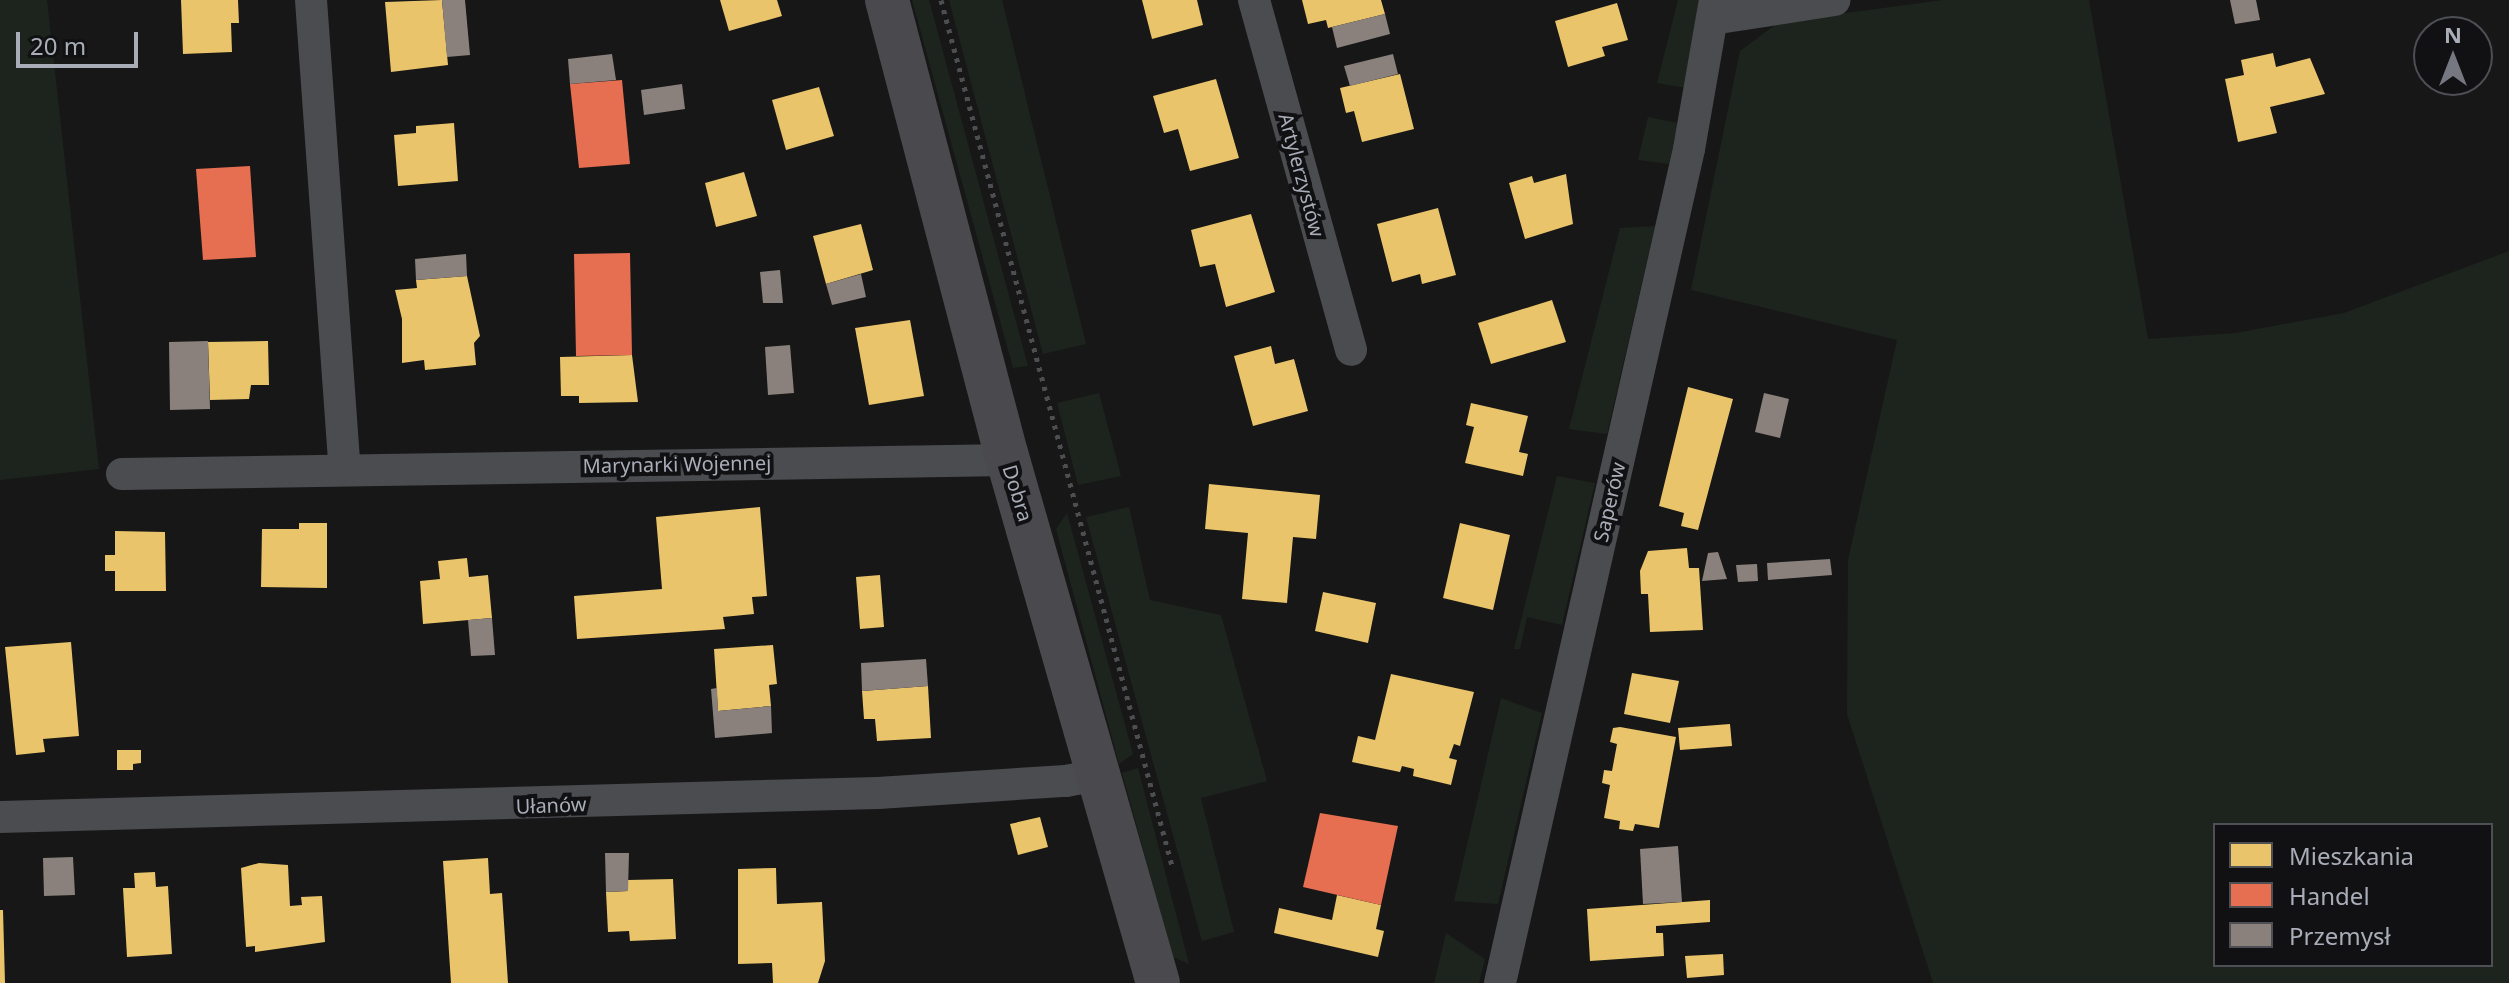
<!DOCTYPE html>
<html>
<head>
<meta charset="utf-8">
<style>
  body { margin:0 }
  #map { position:relative; width:2509px; height:983px; overflow:hidden; background:#171717; font-family:"Noto Sans",sans-serif }
  div>[style] { position:absolute }
  [style*='--x'] { left:calc(var(--x)*1px); top:calc(var(--y)*1px); width:calc(var(--w)*1px); rotate:calc(var(--a)*1deg) }
  .green>* { inset:0; background:#1d241e }
  .homes>* { inset:0; background:#e9c46a }
  .shops>* { inset:0; background:#e76f51 }
  .industry>* { inset:0; background:#8a817c }
  .path>* { height:5px; margin-top:-2.5px; transform-origin:0; background:repeating-linear-gradient(90deg,#4d4e52 0 4px,transparent 0 10px) }
  .street>* { height:32px; margin:-16px; padding:0 16px; transform-origin:16px; border-radius:16px; background:#4b4c50 }
  .secondary>* { height:44px; margin:-22px; padding:0 22px; transform-origin:22px; border-radius:22px; background:#4a4a4e }
  span { translate:-50% -50%; white-space:nowrap; text-align:center; line-height:1.15; -webkit-text-stroke:8px #111113; paint-order:stroke }
  .street-label { font-size:20px; color:#a8adb8 }
  .legend { position:absolute; left:2213px; top:823px; width:280px; height:144px; box-sizing:border-box; background:#111113; border:2px solid #4d4f55; margin:0; padding:10px 14px; list-style:none; font-size:24px; color:#a8adb8 }
  .legend li { display:flex; align-items:center; gap:16px; height:40px }
  .legend b { width:40px; border:2px solid #4d4f55 }
  .north { position:absolute; left:2413px; top:16px; width:80px; height:80px; box-sizing:border-box; background:#111113; border:2px solid #4d4f55; border-radius:50%; rotate:0deg; font-size:22px; font-weight:700; line-height:32px; text-align:center; color:#a8adb8 }
  .north::after { content:''; display:block; margin:auto; width:28px; height:36px; background:#757880; clip-path:polygon(50% 0,100% 100%,50% 72%,0 100%) }
  .scale { position:absolute; left:16px; top:32px; width:122px; height:36px; box-sizing:border-box; border:4px solid #a8adb8; border-top:0; padding-left:10px; font-size:24px; line-height:28px; white-space:nowrap; color:#a8adb8; -webkit-text-stroke:6px #111113; paint-order:stroke }
</style>
</head>
<body>
<div id="map">
  <div class="green">
    <div style="clip-path:polygon(0 0,47px 0,99px 469px,0 480px)"></div>
    <div style="clip-path:polygon(912px 0,929px 0,1028px 366px,1013px 368px)"></div>
    <div style="clip-path:polygon(949px 0,1002px 0,1086px 344px,1043px 354px)"></div>
    <div style="clip-path:polygon(1678px 0,1699px 0,1686px 88px,1657px 83px)"></div>
    <div style="clip-path:polygon(evenodd,1943px 0,2089px 0,2148px 339px,2236px 333px,2344px 313px,2509px 251px,2509px 983px,1933px 983px,1847px 714px,1848px 560px,1897px 340px,1691px 290px,1740px 51px,1779px 22px,1943px 0,2215px 825px,2491px 825px,2491px 965px,2215px 965px,2215px 825px)"></div>
    <div style="clip-path:polygon(1648px 117px,1678px 123px,1669px 164px,1638px 160px)"></div>
    <div style="clip-path:polygon(1655px 226px,1607px 434px,1569px 429px,1620px 228px)"></div>
    <div style="clip-path:polygon(1099px 393px,1121px 476px,1078px 485px,1057px 403px)"></div>
    <div style="clip-path:polygon(1557px 476px,1595px 483px,1562px 625px,1527px 617px,1520px 649px,1514px 649px)"></div>
    <div style="clip-path:polygon(1129px 507px,1150px 600px,1221px 615px,1267px 781px,1201px 798px,1234px 932px,1202px 941px,1086px 517px)"></div>
    <div style="clip-path:polygon(1067px 513px,1133px 754px,1119px 764px,1056px 529px)"></div>
    <div style="clip-path:polygon(1501px 698px,1542px 713px,1498px 904px,1454px 901px)"></div>
    <div style="clip-path:polygon(1138px 768px,1189px 964px,1173px 957px,1122px 773px)"></div>
    <div style="clip-path:polygon(1446px 933px,1485px 959px,1479px 983px,1434px 983px)"></div>
  </div>
  <div class="homes">
    <div style="clip-path:polygon(181px 0,238px 0,239px 23px,231px 23px,232px 52px,183px 54px)"></div>
    <div style="clip-path:polygon(442px 0,448px 65px,391px 72px,385px 2px)"></div>
    <div style="clip-path:polygon(720px 0,777px 0,782px 16px,729px 31px)"></div>
    <div style="clip-path:polygon(1142px 0,1197px 0,1203px 25px,1152px 39px)"></div>
    <div style="clip-path:polygon(1302px 0,1381px 0,1385px 14px,1328px 28px,1326px 20px,1308px 24px)"></div>
    <div style="clip-path:polygon(1617px 3px,1628px 40px,1602px 47px,1605px 56px,1568px 67px,1555px 21px)"></div>
    <div style="clip-path:polygon(2273px 53px,2276px 67px,2310px 58px,2325px 94px,2270px 107px,2277px 133px,2238px 142px,2225px 79px,2244px 75px,2241px 60px)"></div>
    <div style="clip-path:polygon(1400px 74px,1414px 129px,1362px 142px,1354px 111px,1346px 113px,1340px 88px)"></div>
    <div style="clip-path:polygon(1216px 79px,1239px 158px,1190px 171px,1178px 129px,1164px 133px,1153px 96px)"></div>
    <div style="clip-path:polygon(819px 87px,834px 136px,786px 150px,772px 100px)"></div>
    <div style="clip-path:polygon(454px 123px,458px 181px,398px 186px,394px 135px,416px 133px,416px 126px)"></div>
    <div style="clip-path:polygon(744px 172px,757px 216px,716px 227px,705px 183px)"></div>
    <div style="clip-path:polygon(1566px 174px,1573px 224px,1525px 239px,1509px 183px,1532px 176px,1534px 183px)"></div>
    <div style="clip-path:polygon(1438px 208px,1456px 275px,1422px 284px,1420px 274px,1392px 282px,1377px 224px)"></div>
    <div style="clip-path:polygon(1251px 214px,1275px 292px,1226px 307px,1215px 264px,1200px 267px,1191px 230px)"></div>
    <div style="clip-path:polygon(861px 224px,873px 270px,826px 284px,813px 236px)"></div>
    <div style="clip-path:polygon(467px 276px,480px 336px,474px 343px,476px 365px,425px 370px,424px 360px,402px 363px,402px 319px,395px 290px,417px 288px,416px 280px)"></div>
    <div style="clip-path:polygon(1552px 300px,1566px 342px,1491px 364px,1478px 323px)"></div>
    <div style="clip-path:polygon(910px 320px,924px 396px,869px 405px,855px 328px)"></div>
    <div style="clip-path:polygon(268px 341px,269px 385px,251px 385px,249px 399px,210px 400px,208px 342px)"></div>
    <div style="clip-path:polygon(1271px 346px,1275px 364px,1294px 359px,1308px 411px,1253px 426px,1234px 356px)"></div>
    <div style="clip-path:polygon(632px 355px,638px 402px,579px 403px,579px 396px,561px 396px,560px 357px)"></div>
    <div style="clip-path:polygon(1688px 387px,1733px 399px,1698px 530px,1681px 526px,1684px 513px,1659px 506px)"></div>
    <div style="clip-path:polygon(1471px 403px,1528px 416px,1519px 452px,1528px 454px,1523px 476px,1465px 463px,1474px 427px,1466px 425px)"></div>
    <div style="clip-path:polygon(1209px 484px,1320px 495px,1316px 539px,1293px 537px,1287px 603px,1242px 599px,1248px 533px,1205px 529px)"></div>
    <div style="clip-path:polygon(760px 507px,767px 596px,752px 597px,754px 614px,723px 617px,725px 629px,577px 639px,574px 596px,662px 589px,656px 517px)"></div>
    <div style="clip-path:polygon(299px 523px,327px 523px,327px 588px,261px 587px,262px 529px,299px 529px)"></div>
    <div style="clip-path:polygon(1460px 523px,1510px 535px,1493px 610px,1443px 598px)"></div>
    <div style="clip-path:polygon(115px 531px,165px 532px,166px 591px,115px 591px,115px 571px,105px 571px,105px 555px,115px 555px)"></div>
    <div style="clip-path:polygon(1687px 548px,1689px 568px,1699px 568px,1703px 630px,1650px 632px,1648px 594px,1641px 594px,1640px 571px,1648px 551px)"></div>
    <div style="clip-path:polygon(467px 558px,469px 577px,488px 575px,492px 618px,423px 624px,420px 581px,440px 579px,438px 561px)"></div>
    <div style="clip-path:polygon(880px 575px,884px 627px,860px 629px,856px 577px)"></div>
    <div style="clip-path:polygon(1323px 592px,1376px 603px,1368px 643px,1315px 631px)"></div>
    <div style="clip-path:polygon(71px 642px,79px 736px,43px 739px,45px 752px,16px 755px,5px 647px)"></div>
    <div style="clip-path:polygon(773px 645px,777px 684px,769px 685px,771px 706px,718px 711px,714px 649px)"></div>
    <div style="clip-path:polygon(1632px 673px,1679px 681px,1670px 723px,1624px 714px)"></div>
    <div style="clip-path:polygon(1391px 674px,1474px 692px,1460px 746px,1454px 744px,1449px 758px,1457px 760px,1451px 785px,1413px 776px,1414px 769px,1402px 766px,1400px 772px,1352px 762px,1358px 736px,1375px 740px)"></div>
    <div style="clip-path:polygon(928px 686px,931px 738px,877px 741px,875px 719px,864px 719px,862px 691px)"></div>
    <div style="clip-path:polygon(1730px 724px,1732px 746px,1680px 750px,1678px 728px)"></div>
    <div style="clip-path:polygon(1620px 727px,1676px 737px,1659px 828px,1635px 824px,1633px 831px,1619px 829px,1620px 821px,1604px 818px,1610px 785px,1602px 783px,1604px 770px,1612px 771px,1617px 744px,1610px 742px,1613px 728px)"></div>
    <div style="clip-path:polygon(117px 750px,141px 750px,141px 763px,133px 764px,133px 770px,117px 770px)"></div>
    <div style="clip-path:polygon(1040px 817px,1048px 847px,1018px 855px,1010px 824px)"></div>
    <div style="clip-path:polygon(488px 858px,490px 894px,502px 893px,508px 983px,451px 983px,443px 861px)"></div>
    <div style="clip-path:polygon(259px 863px,288px 865px,290px 906px,302px 905px,301px 897px,322px 896px,325px 942px,255px 952px,255px 946px,246px 947px,241px 868px)"></div>
    <div style="clip-path:polygon(776px 868px,777px 904px,822px 902px,825px 961px,818px 983px,773px 983px,772px 963px,738px 964px,738px 869px)"></div>
    <div style="clip-path:polygon(155px 872px,156px 887px,168px 886px,172px 954px,127px 957px,123px 888px,135px 888px,134px 873px)"></div>
    <div style="clip-path:polygon(673px 879px,676px 939px,630px 941px,629px 931px,608px 932px,606px 892px,628px 891px,628px 880px)"></div>
    <div style="clip-path:polygon(1337px 895px,1381px 905px,1376px 929px,1384px 931px,1378px 957px,1274px 933px,1279px 908px,1332px 920px)"></div>
    <div style="clip-path:polygon(1710px 900px,1710px 922px,1656px 926px,1656px 933px,1663px 933px,1664px 956px,1590px 961px,1587px 909px)"></div>
    <div style="clip-path:polygon(0 910px,3px 910px,5px 983px,0 983px)"></div>
    <div style="clip-path:polygon(1723px 954px,1724px 975px,1687px 978px,1685px 956px)"></div>
  </div>
  <div class="shops">
    <div style="clip-path:polygon(622px 80px,630px 164px,579px 168px,570px 84px)"></div>
    <div style="clip-path:polygon(250px 166px,256px 257px,203px 260px,196px 169px)"></div>
    <div style="clip-path:polygon(630px 253px,632px 355px,576px 356px,574px 254px)"></div>
    <div style="clip-path:polygon(1320px 813px,1398px 826px,1381px 905px,1303px 887px)"></div>
  </div>
  <div class="industry">
    <div style="clip-path:polygon(442px 0,465px 0,470px 55px,447px 57px)"></div>
    <div style="clip-path:polygon(2230px 0,2256px 0,2260px 20px,2235px 24px)"></div>
    <div style="clip-path:polygon(1385px 14px,1390px 34px,1337px 48px,1332px 27px)"></div>
    <div style="clip-path:polygon(612px 54px,616px 80px,570px 84px,568px 59px)"></div>
    <div style="clip-path:polygon(1393px 54px,1398px 74px,1350px 86px,1344px 66px)"></div>
    <div style="clip-path:polygon(682px 84px,685px 109px,644px 115px,641px 90px)"></div>
    <div style="clip-path:polygon(466px 254px,467px 276px,416px 280px,415px 259px)"></div>
    <div style="clip-path:polygon(780px 270px,783px 303px,763px 303px,760px 272px)"></div>
    <div style="clip-path:polygon(861px 274px,866px 297px,832px 305px,826px 284px)"></div>
    <div style="clip-path:polygon(208px 341px,210px 409px,170px 410px,169px 342px)"></div>
    <div style="clip-path:polygon(790px 345px,794px 393px,768px 395px,765px 347px)"></div>
    <div style="clip-path:polygon(1764px 393px,1789px 399px,1780px 438px,1755px 432px)"></div>
    <div style="clip-path:polygon(1718px 552px,1727px 579px,1702px 581px,1708px 553px)"></div>
    <div style="clip-path:polygon(1830px 559px,1832px 575px,1768px 580px,1767px 563px)"></div>
    <div style="clip-path:polygon(1757px 564px,1758px 581px,1738px 582px,1736px 565px)"></div>
    <div style="clip-path:polygon(492px 618px,495px 655px,471px 656px,468px 620px)"></div>
    <div style="clip-path:polygon(926px 659px,928px 686px,862px 691px,861px 663px)"></div>
    <div style="clip-path:polygon(717px 688px,718px 711px,771px 706px,772px 733px,715px 738px,711px 689px)"></div>
    <div style="clip-path:polygon(1678px 846px,1682px 902px,1643px 904px,1640px 849px)"></div>
    <div style="clip-path:polygon(605px 853px,629px 853px,628px 891px,606px 892px)"></div>
    <div style="clip-path:polygon(73px 857px,75px 895px,44px 896px,43px 858px)"></div>
  </div>
  <div class="path">
    <div style="--x:941;--y:0;--w:896;--a:75.06"></div>
  </div>
  <div class="street">
    <div style="--x:311;--y:0;--w:470;--a:85.9"></div>
    <div style="--x:1254;--y:0;--w:363;--a:74.5"></div>
    <div style="--x:1712;--y:19;--w:124;--a:-8.8"></div>
    <div style="--x:122;--y:474;--w:887;--a:-0.9"></div>
    <div style="--x:0;--y:817;--w:878;--a:-1.57"></div>
    <div style="--x:878;--y:793;--w:188;--a:-3.7"></div>
    <div style="--x:1066;--y:781;--w:36;--a:-11"></div>
    <div style="--x:1500;--y:983;--w:855;--a:-77.23"></div>
    <div style="--x:1689;--y:149;--w:151;--a:-80.1"></div>
  </div>
  <div class="secondary">
    <div style="--x:887;--y:0;--w:468;--a:75.3"></div>
    <div style="--x:1006;--y:453;--w:551;--a:74"></div>
  </div>
  <div class="street-label">
    <span style="left:1302px;top:175px;rotate:75deg">Artylerzystów</span>
    <span style="left:677px;top:464px;rotate:-1deg">Marynarki Wojennej</span>
    <span style="left:1018px;top:493px;rotate:73deg">Dobra</span>
    <span style="left:1609px;top:502px;rotate:-77deg">Saperów</span>
    <span style="left:551px;top:805px;rotate:-2deg">Ułanów</span>
  </div>
  <ul class="legend">
  <li><b style="height:22px;background:#e9c46a"></b>Mieszkania</li>
  <li><b style="height:22px;background:#e76f51"></b>Handel</li>
  <li><b style="height:22px;background:#8a817c"></b>Przemysł</li>
  </ul>
  <div class="north">N</div>
  <div class="scale">20 m</div>
</div>
</body>
</html>
